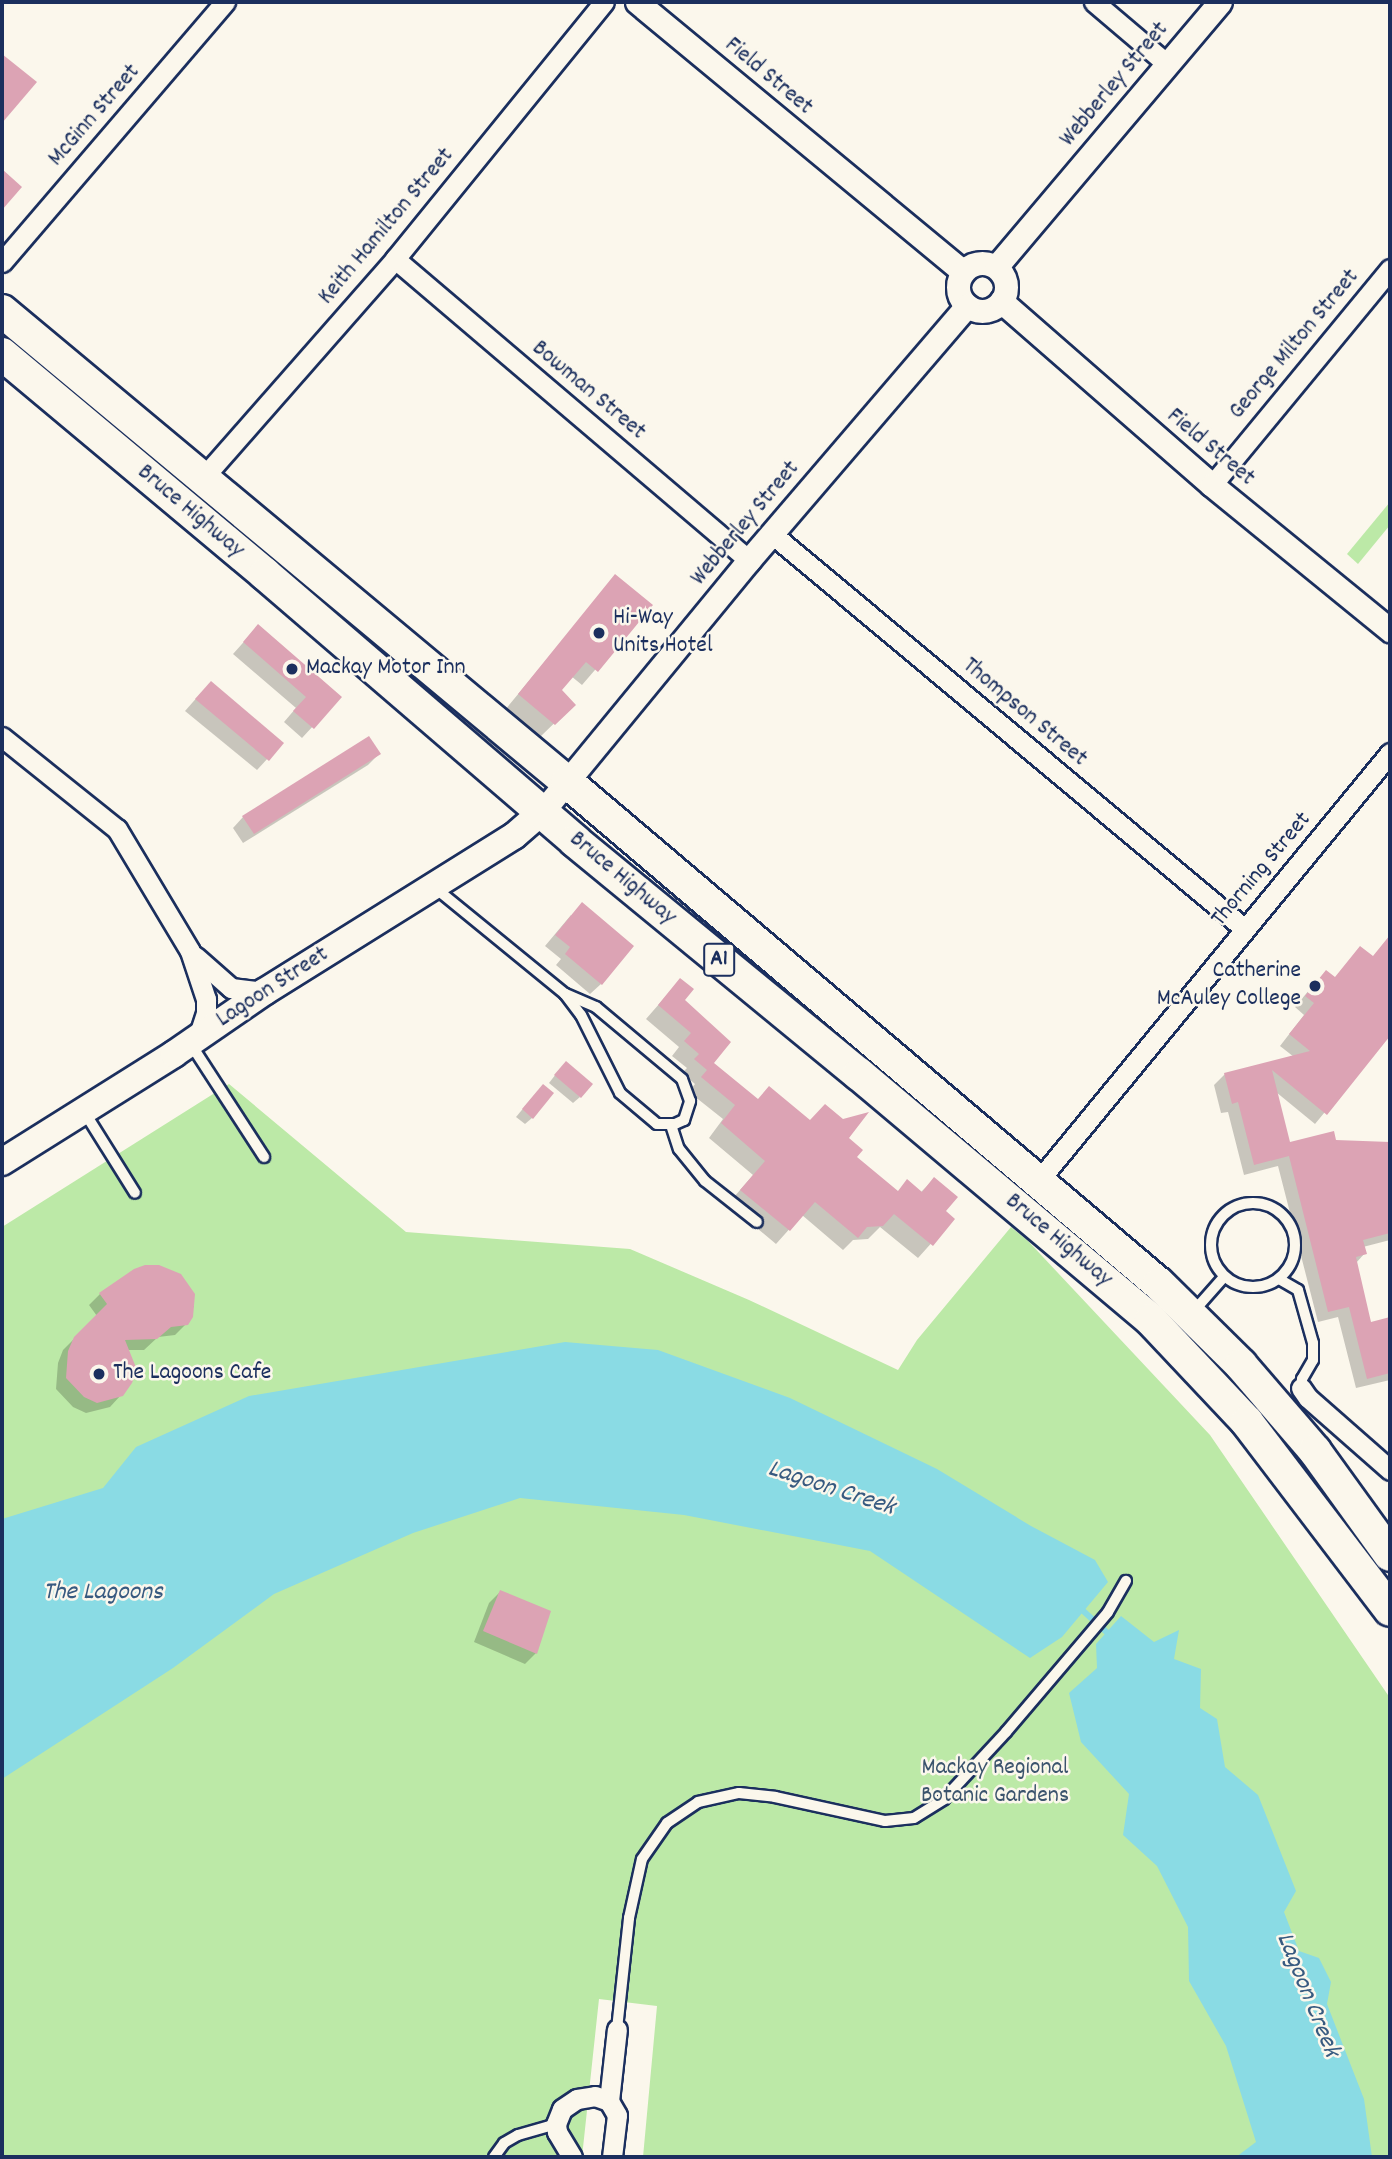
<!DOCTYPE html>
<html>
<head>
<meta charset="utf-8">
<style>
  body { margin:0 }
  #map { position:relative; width:1392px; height:2159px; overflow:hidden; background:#fbf7ec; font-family:Dekko,sans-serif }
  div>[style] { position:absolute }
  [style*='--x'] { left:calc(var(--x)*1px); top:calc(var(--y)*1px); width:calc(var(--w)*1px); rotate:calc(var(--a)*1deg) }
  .green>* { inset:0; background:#bce9a7 }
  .water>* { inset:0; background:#8adbe4 }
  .shadow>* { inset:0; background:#0003 }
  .stream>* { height:6px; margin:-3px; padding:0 3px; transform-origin:3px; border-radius:3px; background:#8adbe4 }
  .building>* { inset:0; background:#dca3b4 }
  .roads { filter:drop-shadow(2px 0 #1b2f5e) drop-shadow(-2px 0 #1b2f5e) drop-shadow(0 2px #1b2f5e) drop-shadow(0 -2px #1b2f5e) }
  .service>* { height:10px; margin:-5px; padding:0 5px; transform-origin:5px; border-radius:5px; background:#fbf7ec }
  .service>.ring { margin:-5px; padding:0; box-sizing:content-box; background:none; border:10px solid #fbf7ec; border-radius:50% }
  .minor>* { height:19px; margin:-9.5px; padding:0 9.5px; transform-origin:9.5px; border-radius:9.5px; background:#fbf7ec }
  .tertiary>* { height:23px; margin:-11.5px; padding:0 11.5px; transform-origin:11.5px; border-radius:11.5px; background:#fbf7ec }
  .tertiary>.ring { margin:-11.5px; padding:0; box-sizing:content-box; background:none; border:23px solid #fbf7ec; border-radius:50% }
  .secondary>* { height:26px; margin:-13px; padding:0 13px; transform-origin:13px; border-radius:13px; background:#fbf7ec }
  .trunk>* { height:32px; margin:-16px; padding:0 16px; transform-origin:16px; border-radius:16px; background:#fbf7ec }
  .dots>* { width:19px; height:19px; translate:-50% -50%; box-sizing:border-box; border:4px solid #fbf7ec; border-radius:50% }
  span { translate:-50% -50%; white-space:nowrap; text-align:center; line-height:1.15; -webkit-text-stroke:5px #fbf7ec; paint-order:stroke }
  .shield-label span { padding:2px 5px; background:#fbf7ec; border:2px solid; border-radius:5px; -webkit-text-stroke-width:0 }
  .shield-label { font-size:23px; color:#1b2f5e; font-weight:700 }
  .street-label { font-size:24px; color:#1b2f5e }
  .poi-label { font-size:24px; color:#1b2f5e }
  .left { translate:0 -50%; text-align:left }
  .right { translate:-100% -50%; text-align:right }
  .park-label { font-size:24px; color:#3b546d }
  .water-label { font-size:26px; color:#375a80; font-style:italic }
  .frame { position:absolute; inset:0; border:4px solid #1b2f5e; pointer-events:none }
</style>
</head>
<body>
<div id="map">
  <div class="green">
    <div style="clip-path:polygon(1390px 502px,1390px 525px,1358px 564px,1347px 554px)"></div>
    <div style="clip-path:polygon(229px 1084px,406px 1232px,630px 1249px,749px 1300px,898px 1370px,917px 1340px,1011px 1227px,1028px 1241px,1210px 1435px,1390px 1698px,1390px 2157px,643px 2157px,657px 2006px,599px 1999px,582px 2157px,2px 2157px,2px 1227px)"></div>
  </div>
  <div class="water">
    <div style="clip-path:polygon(565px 1342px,658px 1350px,790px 1398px,937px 1469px,1031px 1526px,1095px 1560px,1108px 1582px,1062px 1637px,1030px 1658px,870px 1551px,684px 1515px,520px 1498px,413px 1533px,274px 1594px,173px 1668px,2px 1779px,2px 1519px,103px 1488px,136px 1447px,249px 1396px)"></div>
    <div style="clip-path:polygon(1121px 1616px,1154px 1642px,1179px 1630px,1174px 1659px,1201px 1669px,1200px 1708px,1217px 1719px,1225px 1767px,1258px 1795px,1296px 1891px,1284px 1912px,1299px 1951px,1319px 1958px,1331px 1982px,1327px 2004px,1364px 2099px,1372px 2157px,1236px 2157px,1256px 2142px,1226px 2046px,1189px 1981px,1188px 1927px,1157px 1866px,1123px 1835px,1129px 1794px,1081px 1742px,1069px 1693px,1097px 1668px,1096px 1644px)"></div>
  </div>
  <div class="shadow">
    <div style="clip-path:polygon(615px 577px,651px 605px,582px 685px,571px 676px,559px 691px,573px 705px,539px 738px,505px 710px)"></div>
    <div style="clip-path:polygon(258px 626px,340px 697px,302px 738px,284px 722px,296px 708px,233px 654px)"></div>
    <div style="clip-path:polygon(200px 694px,282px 743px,257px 770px,185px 711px)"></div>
    <div style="clip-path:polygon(379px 754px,368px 765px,243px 843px,233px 828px,243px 817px)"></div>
    <div style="clip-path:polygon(571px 915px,601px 984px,590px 994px,556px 965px,561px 959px,545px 946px)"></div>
    <div style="clip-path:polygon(1383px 947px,1390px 953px,1390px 1033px,1315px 1124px,1276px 1092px,1289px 1144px,1335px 1141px,1390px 1144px,1390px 1240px,1363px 1247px,1365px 1253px,1356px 1263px,1369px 1324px,1390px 1319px,1390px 1380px,1356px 1388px,1338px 1317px,1318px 1322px,1278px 1166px,1244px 1175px,1228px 1112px,1221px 1113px,1214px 1085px,1225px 1074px,1294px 1057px,1280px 1046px,1304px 1015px,1295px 1007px,1315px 983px,1326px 972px,1334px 979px,1372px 958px)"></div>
    <div style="clip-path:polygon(680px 980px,683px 1000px,712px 1064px,757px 1100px,846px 1138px,855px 1157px,897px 1192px,920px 1193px,934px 1179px,944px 1211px,953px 1219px,918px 1258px,880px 1227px,868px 1239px,853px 1240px,843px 1250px,802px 1215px,776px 1244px,728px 1204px,753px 1175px,709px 1138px,723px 1119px,689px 1092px,695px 1084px,682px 1073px,687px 1068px,672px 1056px,679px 1047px,646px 1019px)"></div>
    <div style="clip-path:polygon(559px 1070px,580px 1097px,573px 1103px,549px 1083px)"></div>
    <div style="clip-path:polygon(536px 1093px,532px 1118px,525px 1124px,516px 1117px)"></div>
    <div style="clip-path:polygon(100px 1294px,193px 1295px,194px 1306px,186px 1324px,175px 1335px,158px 1337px,144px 1350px,127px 1350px,121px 1395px,110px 1407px,86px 1413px,73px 1407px,56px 1389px,58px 1363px,63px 1350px,97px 1316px,89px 1305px)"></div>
    <div style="clip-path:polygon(500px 1592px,536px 1653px,525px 1664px,474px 1642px,489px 1603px)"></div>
  </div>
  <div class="stream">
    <div style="--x:1080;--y:1608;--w:42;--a:42.1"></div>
  </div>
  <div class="building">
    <div style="clip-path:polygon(2px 54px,37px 82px,2px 123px)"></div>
    <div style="clip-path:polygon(2px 169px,22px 187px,2px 210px)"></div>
    <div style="clip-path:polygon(615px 574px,653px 605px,598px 672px,586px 662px,562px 690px,576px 705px,555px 725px,518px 694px)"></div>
    <div style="clip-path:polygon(258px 624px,342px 697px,314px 729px,293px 711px,306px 697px,243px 642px)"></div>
    <div style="clip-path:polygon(211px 681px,284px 743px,269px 761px,195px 699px)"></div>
    <div style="clip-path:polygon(369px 736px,381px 754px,254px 834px,242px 816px)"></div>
    <div style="clip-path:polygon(582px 902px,634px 946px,602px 985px,565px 954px,570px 947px,555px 935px)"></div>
    <div style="clip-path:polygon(1390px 935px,1390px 1036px,1327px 1115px,1272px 1070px,1290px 1142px,1334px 1131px,1336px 1140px,1390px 1142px,1390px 1233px,1363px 1240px,1367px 1254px,1356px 1257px,1371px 1322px,1390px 1317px,1390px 1373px,1367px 1379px,1349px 1307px,1328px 1312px,1289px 1156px,1254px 1165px,1238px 1102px,1232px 1104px,1224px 1073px,1310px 1051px,1289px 1034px,1314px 1003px,1305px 996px,1326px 970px,1335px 977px,1360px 946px,1373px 956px)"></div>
    <div style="clip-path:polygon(680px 978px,694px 989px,685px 1000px,731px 1042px,714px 1063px,758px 1099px,769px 1086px,810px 1120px,825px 1104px,843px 1119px,869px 1112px,849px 1138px,863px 1150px,857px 1157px,898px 1191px,907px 1179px,922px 1192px,934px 1177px,958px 1197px,946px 1211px,955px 1219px,933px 1246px,894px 1214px,883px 1226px,867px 1227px,858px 1238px,815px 1202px,790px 1231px,740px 1190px,765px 1161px,721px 1123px,735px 1105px,701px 1077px,707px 1070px,694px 1059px,699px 1054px,684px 1041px,691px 1033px,658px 1005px)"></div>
    <div style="clip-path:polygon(566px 1061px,593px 1084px,581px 1098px,554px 1075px)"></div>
    <div style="clip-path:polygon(543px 1084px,554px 1093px,533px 1119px,522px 1109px)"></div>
    <div style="clip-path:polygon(145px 1265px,159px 1265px,181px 1274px,195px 1294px,193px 1317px,188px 1325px,171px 1327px,157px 1339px,125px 1340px,137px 1370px,132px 1383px,123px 1396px,97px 1403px,84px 1397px,66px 1378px,68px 1351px,74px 1337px,107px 1304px,99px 1293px,134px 1269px)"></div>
    <div style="clip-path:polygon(500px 1590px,551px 1611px,537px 1654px,483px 1631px)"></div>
  </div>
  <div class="roads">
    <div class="service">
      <div style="--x:434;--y:887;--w:169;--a:39.2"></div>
      <div style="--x:565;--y:994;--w:26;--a:53"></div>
      <div style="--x:581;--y:1015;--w:87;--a:63.4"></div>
      <div style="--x:620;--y:1093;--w:48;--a:40"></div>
      <div style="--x:657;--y:1124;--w:18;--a:0"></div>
      <div style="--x:675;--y:1124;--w:10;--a:-24"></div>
      <div style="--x:684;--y:1120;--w:20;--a:-72"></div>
      <div style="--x:690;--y:1101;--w:23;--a:-110"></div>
      <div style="--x:682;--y:1079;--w:112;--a:-140.1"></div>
      <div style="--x:596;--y:1007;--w:34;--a:-157"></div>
      <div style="--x:190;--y:1043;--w:136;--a:57"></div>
      <div style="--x:85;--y:1113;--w:94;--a:58"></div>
      <div style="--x:671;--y:1125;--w:25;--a:72"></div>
      <div style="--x:679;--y:1149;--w:41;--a:50.9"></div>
      <div style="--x:705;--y:1181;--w:66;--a:38.3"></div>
      <div class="ring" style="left:1211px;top:1203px;width:74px;height:74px"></div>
      <div style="--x:1279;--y:1279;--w:22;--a:30"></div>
      <div style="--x:1298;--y:1290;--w:55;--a:74.2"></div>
      <div style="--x:1313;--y:1343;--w:17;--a:90"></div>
      <div style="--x:1313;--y:1360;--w:22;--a:120"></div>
      <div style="--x:1302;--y:1379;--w:9;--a:96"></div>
      <div style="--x:1193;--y:1312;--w:47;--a:-48.5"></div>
      <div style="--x:617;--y:2029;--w:112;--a:-83.8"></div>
      <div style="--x:629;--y:1918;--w:60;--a:-77.6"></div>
      <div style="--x:642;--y:1859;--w:44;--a:-55.2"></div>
      <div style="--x:667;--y:1823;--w:37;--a:-34"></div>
      <div style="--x:698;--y:1802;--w:42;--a:-12.4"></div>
      <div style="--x:739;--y:1793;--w:36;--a:6"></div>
      <div style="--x:775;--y:1797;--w:113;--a:12.3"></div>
      <div style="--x:885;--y:1821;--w:29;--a:-6"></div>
      <div style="--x:914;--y:1818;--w:36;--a:-32"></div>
      <div style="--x:944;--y:1799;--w:91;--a:-47.2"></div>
      <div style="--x:1006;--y:1732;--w:157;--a:-49.6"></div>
      <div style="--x:1108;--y:1612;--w:36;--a:-60"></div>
      <div style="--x:494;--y:2157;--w:17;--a:-54"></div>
      <div style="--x:504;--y:2143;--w:16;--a:-30"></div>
      <div style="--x:518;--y:2135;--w:40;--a:-16"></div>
    </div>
    <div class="minor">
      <div style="--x:1094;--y:2;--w:96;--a:40.3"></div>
      <div style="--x:395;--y:259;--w:465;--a:40.4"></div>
      <div style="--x:2;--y:262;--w:343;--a:-49.4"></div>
      <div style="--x:202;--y:479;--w:293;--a:-48.7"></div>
      <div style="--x:395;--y:259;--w:331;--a:-50.9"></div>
      <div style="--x:1212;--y:485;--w:280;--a:-50.5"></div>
      <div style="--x:772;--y:534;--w:616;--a:39.87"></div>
      <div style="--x:2;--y:737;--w:147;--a:38.7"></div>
      <div style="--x:117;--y:829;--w:142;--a:59.1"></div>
      <div style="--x:190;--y:951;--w:51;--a:71.6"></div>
      <div style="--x:206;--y:999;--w:14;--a:90"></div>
      <div style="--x:206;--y:1013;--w:26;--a:108"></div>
      <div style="--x:196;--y:957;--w:47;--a:41.5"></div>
      <div style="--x:231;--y:988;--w:33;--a:7"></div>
      <div style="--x:1039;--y:1180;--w:553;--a:-50.58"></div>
      <div style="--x:1301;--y:1388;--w:12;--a:55"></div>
      <div style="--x:1308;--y:1398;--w:109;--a:41.3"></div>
      <div style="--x:572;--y:2157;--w:29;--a:-121"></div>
      <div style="--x:557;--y:2132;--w:8;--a:-97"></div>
      <div style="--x:556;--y:2124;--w:16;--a:-68"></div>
      <div style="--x:562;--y:2109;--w:18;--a:-34"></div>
      <div style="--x:577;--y:2099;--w:18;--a:-9"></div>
      <div style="--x:595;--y:2096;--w:15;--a:20"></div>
      <div style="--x:612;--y:2157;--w:42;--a:-83.2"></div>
      <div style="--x:617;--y:2115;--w:16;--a:-120"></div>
      <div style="--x:609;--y:2101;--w:72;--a:-83.7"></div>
    </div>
    <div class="tertiary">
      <div style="--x:637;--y:2;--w:423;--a:39.6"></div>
      <div class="ring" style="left:958px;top:263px;width:25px;height:25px"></div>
      <div style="--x:996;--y:267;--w:347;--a:-49.8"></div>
      <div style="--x:1001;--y:301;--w:280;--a:41.1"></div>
      <div style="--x:1212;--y:485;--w:230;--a:39.2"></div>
      <div style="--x:542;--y:812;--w:326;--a:-50.6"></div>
      <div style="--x:749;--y:560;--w:335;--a:-49.4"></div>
    </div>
    <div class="secondary">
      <div style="--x:2;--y:1162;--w:203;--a:-32.1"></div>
      <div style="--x:174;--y:1054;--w:109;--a:-34.6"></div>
      <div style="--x:264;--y:992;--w:295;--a:-32"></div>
      <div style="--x:514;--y:836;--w:37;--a:-41"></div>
    </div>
    <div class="trunk">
      <div style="--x:2;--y:311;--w:736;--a:39.82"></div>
      <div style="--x:567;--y:782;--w:776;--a:40.3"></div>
      <div style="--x:1159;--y:1284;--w:115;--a:44.6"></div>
      <div style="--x:1241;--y:1365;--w:113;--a:49.3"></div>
      <div style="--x:1315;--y:1451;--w:128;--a:54.2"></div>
      <div style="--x:2;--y:354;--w:343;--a:39.9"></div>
      <div style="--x:265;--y:574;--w:409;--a:40.7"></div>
      <div style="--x:575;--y:841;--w:367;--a:39.4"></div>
      <div style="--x:859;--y:1074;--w:382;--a:40.1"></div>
      <div style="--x:1151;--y:1320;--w:140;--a:46.7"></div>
      <div style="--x:1247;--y:1422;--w:236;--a:52.7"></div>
    </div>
  </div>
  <div class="dots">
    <div style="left:599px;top:633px;background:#1b2f5e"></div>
    <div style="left:292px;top:669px;background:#1b2f5e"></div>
    <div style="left:1315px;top:986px;background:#1b2f5e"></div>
    <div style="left:99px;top:1374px;background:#1b2f5e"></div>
  </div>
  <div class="shield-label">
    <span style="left:719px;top:960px">A1</span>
  </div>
  <div class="street-label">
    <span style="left:768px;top:77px;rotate:40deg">Field Street</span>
    <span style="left:1115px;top:85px;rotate:-50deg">Webberley Street</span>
    <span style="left:95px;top:116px;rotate:-49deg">McGinn Street</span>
    <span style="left:387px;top:227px;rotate:-50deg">Keith Hamilton Street</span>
    <span style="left:1295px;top:345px;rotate:-50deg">George Milton Street</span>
    <span style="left:588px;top:391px;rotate:40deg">Bowman Street</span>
    <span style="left:1210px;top:448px;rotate:40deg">Field Street</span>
    <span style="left:190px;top:512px;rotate:40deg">Bruce Highway</span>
    <span style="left:746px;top:524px;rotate:-50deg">Webberley Street</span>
    <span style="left:1024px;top:713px;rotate:40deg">Thompson Street</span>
    <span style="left:1262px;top:870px;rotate:-50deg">Thorning Street</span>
    <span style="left:622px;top:879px;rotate:40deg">Bruce Highway</span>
    <span style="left:273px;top:988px;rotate:-33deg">Lagoon Street</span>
    <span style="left:1058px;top:1241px;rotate:40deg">Bruce Highway</span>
  </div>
  <div class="poi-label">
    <span class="left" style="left:613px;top:633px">Hi-Way<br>Units Hotel</span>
    <span class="left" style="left:306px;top:669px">Mackay Motor Inn</span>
    <span class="right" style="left:1301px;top:986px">Catherine<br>McAuley College</span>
    <span class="left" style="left:113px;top:1374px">The Lagoons Cafe</span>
  </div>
  <div class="park-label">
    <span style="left:995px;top:1783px">Mackay Regional<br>Botanic Gardens</span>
  </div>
  <div class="water-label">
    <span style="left:831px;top:1489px;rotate:18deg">Lagoon Creek</span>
    <span style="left:103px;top:1593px">The Lagoons</span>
    <span style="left:1307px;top:1995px;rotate:68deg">Lagoon Creek</span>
  </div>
  <div class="frame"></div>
</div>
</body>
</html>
